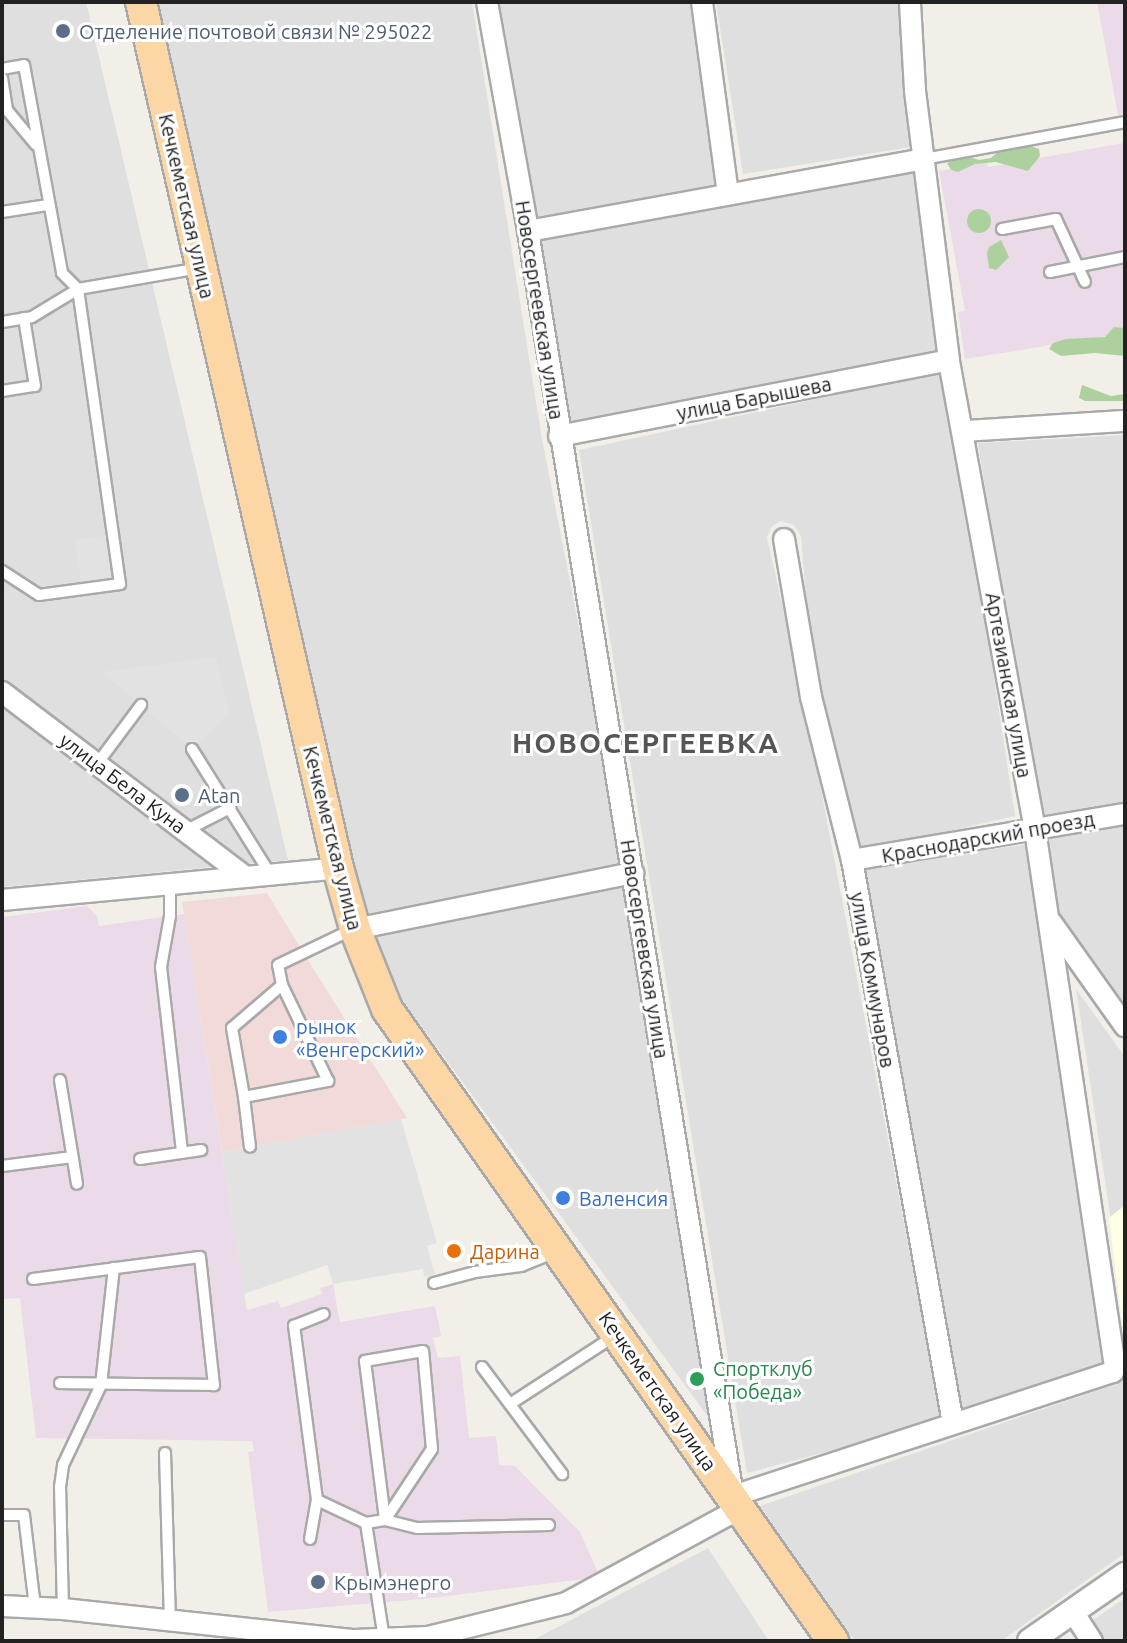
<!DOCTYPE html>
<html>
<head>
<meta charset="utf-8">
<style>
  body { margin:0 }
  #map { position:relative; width:1127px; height:1643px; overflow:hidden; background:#f2efe9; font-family:Ubuntu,sans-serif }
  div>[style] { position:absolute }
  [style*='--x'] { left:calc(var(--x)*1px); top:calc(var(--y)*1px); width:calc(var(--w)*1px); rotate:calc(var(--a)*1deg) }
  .residential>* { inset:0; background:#e0dfdf }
  .commercial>* { inset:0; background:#f2dad9 }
  .industrial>* { inset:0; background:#ebdbe8 }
  .education>* { inset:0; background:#ffffe5 }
  .forest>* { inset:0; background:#add19e }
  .round { border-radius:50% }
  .parking>* { inset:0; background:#e2e2e2 }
  .roads { filter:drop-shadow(2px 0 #a9a9a9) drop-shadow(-2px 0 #a9a9a9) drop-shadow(0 2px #a9a9a9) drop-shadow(0 -2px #a9a9a9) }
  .service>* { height:10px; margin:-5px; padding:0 5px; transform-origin:5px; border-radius:5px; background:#fff }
  .minor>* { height:20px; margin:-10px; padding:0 10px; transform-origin:10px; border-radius:10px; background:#fff }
  .tertiary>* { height:24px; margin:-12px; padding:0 12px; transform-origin:12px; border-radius:12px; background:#fff }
  .primary>* { height:30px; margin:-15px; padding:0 15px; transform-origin:15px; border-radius:15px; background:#fcd6a4 }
  .dots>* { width:22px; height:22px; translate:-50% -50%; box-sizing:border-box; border:4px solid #fff; border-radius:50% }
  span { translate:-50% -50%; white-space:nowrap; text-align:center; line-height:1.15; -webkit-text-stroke:6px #fff; paint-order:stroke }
  .service-label { font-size:20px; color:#4e5e75 }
  .left { translate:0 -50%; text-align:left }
  .street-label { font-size:20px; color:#222 }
  .shop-label { font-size:20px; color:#366cbe }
  .food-label { font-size:20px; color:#c56008 }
  .leisure-label { font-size:20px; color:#27864d }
  .district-label { font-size:28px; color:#555; font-weight:700; letter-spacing:2px }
  .frame { position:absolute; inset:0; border:4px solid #222; pointer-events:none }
</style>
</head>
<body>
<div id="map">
  <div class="residential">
    <div style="clip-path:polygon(2px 2px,86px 2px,288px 860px,2px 887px)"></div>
    <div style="clip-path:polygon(159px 2px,472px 2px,542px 439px,627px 872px,360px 919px)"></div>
    <div style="clip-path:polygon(493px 2px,695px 2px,720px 186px,537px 217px)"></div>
    <div style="clip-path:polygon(716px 2px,901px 2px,911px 147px,743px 174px)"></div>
    <div style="clip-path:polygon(919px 168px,940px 354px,566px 425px,536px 241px)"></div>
    <div style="clip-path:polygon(942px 372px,957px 434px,1015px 816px,852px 853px,813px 687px,801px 536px,794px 525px,781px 521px,772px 526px,767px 538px,803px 696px,942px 1421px,747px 1473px,579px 450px)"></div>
    <div style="clip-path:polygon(1125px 435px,1125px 801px,1037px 816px,978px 443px)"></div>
    <div style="clip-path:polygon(1125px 822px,1125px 1013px,1052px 913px,1042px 838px)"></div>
    <div style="clip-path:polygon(1029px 844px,1107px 1367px,954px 1413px,859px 869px)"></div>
    <div style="clip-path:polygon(630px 879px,728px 1444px,403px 1001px,368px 929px)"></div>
    <div style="clip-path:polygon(1076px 989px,1125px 1057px,1125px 1313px)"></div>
    <div style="clip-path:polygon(1125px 1381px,1125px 1553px,1001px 1641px,855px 1641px,760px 1506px)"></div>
    <div style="clip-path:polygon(708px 1548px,769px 1641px,531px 1641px)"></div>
    <div style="clip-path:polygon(1125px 1598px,1125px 1641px,1103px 1641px,1090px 1622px)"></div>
  </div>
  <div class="commercial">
    <div style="clip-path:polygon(267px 893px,306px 957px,407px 1118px,222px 1152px,182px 902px)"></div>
  </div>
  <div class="industrial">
    <div style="clip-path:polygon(1097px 2px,1125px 2px,1125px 113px,1118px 115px)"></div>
    <div style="clip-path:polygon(1125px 131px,1125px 333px,965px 359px,958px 312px,965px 311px,939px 171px,987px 162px,988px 167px,1124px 143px)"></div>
    <div style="clip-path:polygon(87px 906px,97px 916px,99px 926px,184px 914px,247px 1310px,278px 1301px,281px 1308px,322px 1294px,320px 1288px,333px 1284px,340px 1322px,435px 1306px,441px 1336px,433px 1338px,438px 1358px,460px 1356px,469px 1438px,496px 1436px,499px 1465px,515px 1466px,580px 1532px,600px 1577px,423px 1599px,268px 1612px,248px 1452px,254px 1451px,252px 1441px,36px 1438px,20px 1298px,2px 1299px,2px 917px)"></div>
  </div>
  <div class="education">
    <div style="clip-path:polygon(1125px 1205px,1125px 1347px,1109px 1218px)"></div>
  </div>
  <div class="forest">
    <div style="clip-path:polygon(1027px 145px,1039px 149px,1040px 156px,1028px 171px,996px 162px,975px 164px,958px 172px,951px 170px,947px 163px,966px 156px,979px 160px,991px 158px,1001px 149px)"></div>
    <div class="round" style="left:967px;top:209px;width:24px;height:24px"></div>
    <div style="clip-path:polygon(1001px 240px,1009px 257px,996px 270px,989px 268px,987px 253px,989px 247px)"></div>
    <div style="clip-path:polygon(1114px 327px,1125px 328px,1125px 356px,1095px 353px,1061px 356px,1049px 349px,1053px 343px,1066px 339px,1105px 337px)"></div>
    <div style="clip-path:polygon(1082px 385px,1111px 396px,1125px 394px,1125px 401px,1085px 401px,1079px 398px)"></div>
  </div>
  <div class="parking">
    <div style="clip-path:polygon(107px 536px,113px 578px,81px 582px,75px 540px)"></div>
    <div style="clip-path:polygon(216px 657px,229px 712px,192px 749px,102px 672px)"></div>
    <div style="clip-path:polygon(401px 1119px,437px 1243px,427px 1246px,435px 1274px,424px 1277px,423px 1269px,333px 1284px,327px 1265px,244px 1294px,222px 1152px)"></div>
  </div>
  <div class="roads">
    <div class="service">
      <div style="--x:2;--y:69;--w:22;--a:-10"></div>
      <div style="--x:24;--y:65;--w:211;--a:79.6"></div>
      <div style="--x:62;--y:273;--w:23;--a:45"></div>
      <div style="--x:78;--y:289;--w:123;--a:-9.8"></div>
      <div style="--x:2;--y:78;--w:32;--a:81"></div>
      <div style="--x:7;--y:110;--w:45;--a:50.4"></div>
      <div style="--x:924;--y:159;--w:204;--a:-10.4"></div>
      <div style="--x:2;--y:212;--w:47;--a:-8.7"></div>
      <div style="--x:1002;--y:229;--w:55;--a:-10.5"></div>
      <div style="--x:1056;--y:219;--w:69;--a:65.3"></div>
      <div style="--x:1050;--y:272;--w:76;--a:-11.3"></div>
      <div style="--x:2;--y:322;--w:30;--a:-9"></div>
      <div style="--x:32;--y:317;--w:54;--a:-31.3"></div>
      <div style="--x:78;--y:289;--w:298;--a:81.9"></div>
      <div style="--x:120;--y:584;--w:82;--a:172.3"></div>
      <div style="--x:39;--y:595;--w:44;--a:-147"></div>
      <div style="--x:2;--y:391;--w:33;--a:-9"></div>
      <div style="--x:35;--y:386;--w:69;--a:-99.2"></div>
      <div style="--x:192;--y:749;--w:145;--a:58"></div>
      <div style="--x:97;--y:764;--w:74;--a:-53.3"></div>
      <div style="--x:185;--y:831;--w:51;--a:-27.1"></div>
      <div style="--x:170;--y:882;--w:34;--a:90"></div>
      <div style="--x:170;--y:916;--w:52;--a:100"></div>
      <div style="--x:161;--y:967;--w:186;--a:83.5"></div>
      <div style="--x:282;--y:985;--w:66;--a:139.3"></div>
      <div style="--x:232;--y:1028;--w:70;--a:80.1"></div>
      <div style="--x:244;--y:1097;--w:86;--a:-10.8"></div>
      <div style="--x:328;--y:1081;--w:106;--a:-115.6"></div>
      <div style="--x:282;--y:985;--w:20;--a:-101"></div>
      <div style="--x:278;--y:965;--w:81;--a:-25.6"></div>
      <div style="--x:60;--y:1080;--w:105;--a:80.7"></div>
      <div style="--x:244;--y:1097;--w:50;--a:83.2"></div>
      <div style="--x:140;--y:1159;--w:62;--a:-8.4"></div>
      <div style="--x:2;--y:1166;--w:71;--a:-7.3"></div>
      <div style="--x:33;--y:1279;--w:168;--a:-7.5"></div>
      <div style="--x:200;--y:1257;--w:129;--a:83.8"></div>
      <div style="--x:214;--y:1385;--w:154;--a:-179.3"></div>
      <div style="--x:434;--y:1283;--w:42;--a:-15"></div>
      <div style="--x:475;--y:1272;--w:46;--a:-7.4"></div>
      <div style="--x:521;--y:1266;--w:35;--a:-22"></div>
      <div style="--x:482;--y:1367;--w:134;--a:53.2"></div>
      <div style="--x:510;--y:1404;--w:126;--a:-33.1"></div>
      <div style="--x:165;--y:1453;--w:169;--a:88.3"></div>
      <div style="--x:317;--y:1500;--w:176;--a:-97.5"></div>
      <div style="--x:294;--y:1326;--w:32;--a:-22"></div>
      <div style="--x:2;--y:1515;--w:22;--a:0"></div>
      <div style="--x:24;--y:1515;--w:93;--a:83.2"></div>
      <div style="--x:366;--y:1523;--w:19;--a:-9"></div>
      <div style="--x:385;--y:1520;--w:85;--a:-56.5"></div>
      <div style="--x:432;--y:1449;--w:98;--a:-95.2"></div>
      <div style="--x:423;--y:1351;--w:59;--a:170.2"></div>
      <div style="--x:365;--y:1361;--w:160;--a:82.8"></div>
      <div style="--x:385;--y:1520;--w:33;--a:14"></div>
      <div style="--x:417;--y:1528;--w:132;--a:-1.3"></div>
      <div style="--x:310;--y:1539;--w:40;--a:-80"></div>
      <div style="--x:317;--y:1500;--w:54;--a:25.1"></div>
      <div style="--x:366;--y:1523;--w:117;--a:81.2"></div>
      <div style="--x:63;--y:1609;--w:122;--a:-91.4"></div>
      <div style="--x:60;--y:1487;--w:22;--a:-82"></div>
      <div style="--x:63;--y:1465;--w:89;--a:-64.6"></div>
      <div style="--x:101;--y:1385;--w:118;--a:-83.7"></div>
    </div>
    <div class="minor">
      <div style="--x:487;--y:2;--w:233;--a:79.8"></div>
      <div style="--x:528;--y:231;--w:1282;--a:80.79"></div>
      <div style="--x:733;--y:1496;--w:400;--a:-18.1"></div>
      <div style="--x:1113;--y:1372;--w:5;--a:-68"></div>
      <div style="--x:1115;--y:1367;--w:543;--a:-98.47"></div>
      <div style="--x:1035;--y:830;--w:478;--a:-100.4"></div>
      <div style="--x:949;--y:360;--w:272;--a:-97.2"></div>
      <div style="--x:915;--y:90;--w:88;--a:-93.3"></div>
      <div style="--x:702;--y:2;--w:194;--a:82.3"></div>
      <div style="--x:528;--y:231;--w:402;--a:-10.3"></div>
      <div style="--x:965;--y:431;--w:160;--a:-3.6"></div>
      <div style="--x:559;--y:436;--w:397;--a:-11"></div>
      <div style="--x:784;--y:539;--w:160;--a:80.3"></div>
      <div style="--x:811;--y:697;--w:168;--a:75.9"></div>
      <div style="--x:852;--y:860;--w:572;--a:79.83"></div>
      <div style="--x:2;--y:692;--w:303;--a:37.2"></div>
      <div style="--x:852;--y:860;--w:277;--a:-9.6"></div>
      <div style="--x:2;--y:900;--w:338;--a:-5.4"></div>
      <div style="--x:1051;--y:922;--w:128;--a:54.6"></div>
      <div style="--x:355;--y:929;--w:284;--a:-11.4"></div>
      <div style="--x:2;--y:1606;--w:61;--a:2.8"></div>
      <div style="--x:63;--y:1609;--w:293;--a:6.1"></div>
      <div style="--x:354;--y:1640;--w:74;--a:-2.3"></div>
      <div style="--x:428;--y:1637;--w:142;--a:-13.8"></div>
      <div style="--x:566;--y:1603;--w:199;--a:-28.5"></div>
      <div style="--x:1073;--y:1612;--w:35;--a:57"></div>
    </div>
    <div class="tertiary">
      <div style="--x:1030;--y:1641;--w:116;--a:-34.8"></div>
    </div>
    <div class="primary">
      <div style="--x:141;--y:2;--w:888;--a:77.18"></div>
      <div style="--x:338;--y:868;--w:63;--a:74.4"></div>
      <div style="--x:355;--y:929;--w:86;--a:68.2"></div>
      <div style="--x:387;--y:1009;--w:774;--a:54.79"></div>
    </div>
  </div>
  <div class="dots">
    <div style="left:63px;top:31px;background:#5c6f8a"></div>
    <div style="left:182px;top:795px;background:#5c6f8a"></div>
    <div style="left:280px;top:1037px;background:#3f7fe0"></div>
    <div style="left:563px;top:1198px;background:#3f7fe0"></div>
    <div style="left:454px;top:1251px;background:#e8710a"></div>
    <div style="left:697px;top:1379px;background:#2e9e5b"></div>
    <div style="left:318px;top:1582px;background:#5c6f8a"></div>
  </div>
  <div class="service-label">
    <span class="left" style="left:79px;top:31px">Отделение почтовой связи № 295022</span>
    <span class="left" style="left:198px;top:795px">Аtan</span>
    <span class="left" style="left:334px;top:1582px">Крымэнерго</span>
  </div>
  <div class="street-label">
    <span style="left:187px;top:206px;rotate:77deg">Кечкеметская улица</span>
    <span style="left:540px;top:310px;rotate:81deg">Новосергеевская улица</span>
    <span style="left:754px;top:398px;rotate:-11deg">улица Барышева</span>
    <span style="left:1009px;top:685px;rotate:80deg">Артезианская улица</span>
    <span style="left:123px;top:783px;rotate:37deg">улица Бела Куна</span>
    <span style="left:988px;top:837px;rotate:-10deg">Краснодарский проезд</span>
    <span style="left:333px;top:838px;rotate:76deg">Кечкеметская улица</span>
    <span style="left:645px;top:949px;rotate:81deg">Новосергеевская улица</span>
    <span style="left:873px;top:980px;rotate:80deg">улица Коммунаров</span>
    <span style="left:658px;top:1391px;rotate:55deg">Кечкеметская улица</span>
  </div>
  <div class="shop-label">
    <span class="left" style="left:296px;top:1038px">рынок<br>«Венгерский»</span>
    <span class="left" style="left:579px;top:1198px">Валенсия</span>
  </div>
  <div class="food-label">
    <span class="left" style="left:470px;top:1251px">Дарина</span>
  </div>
  <div class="leisure-label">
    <span class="left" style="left:713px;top:1380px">Спортклуб<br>«Победа»</span>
  </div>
  <div class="district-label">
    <span style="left:646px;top:743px">НОВОСЕРГЕЕВКА</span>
  </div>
  <div class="frame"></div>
</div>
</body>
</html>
